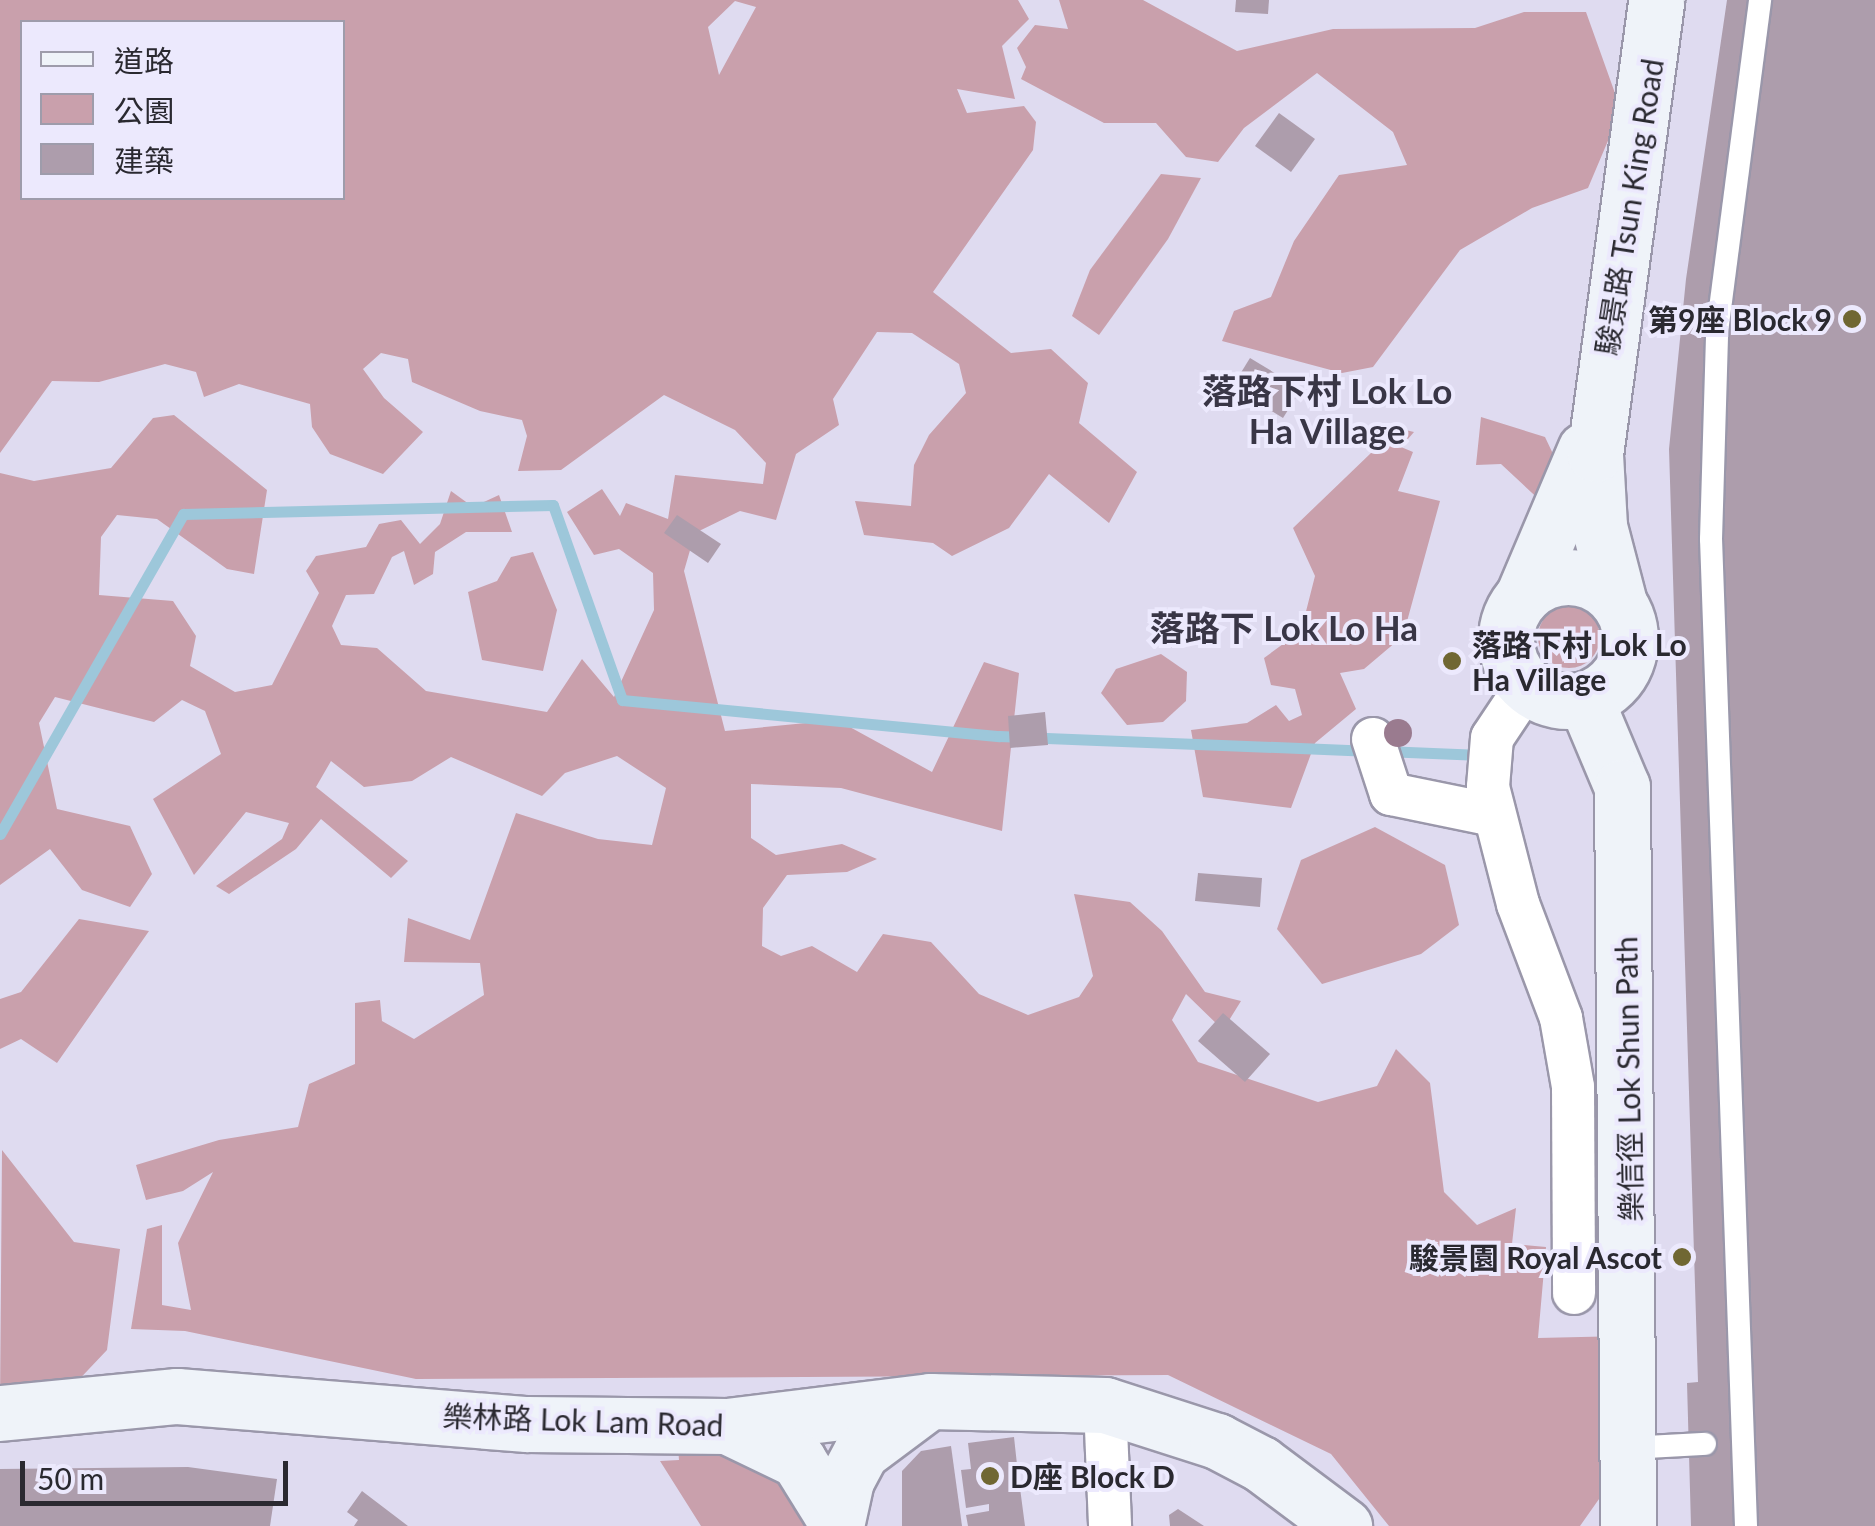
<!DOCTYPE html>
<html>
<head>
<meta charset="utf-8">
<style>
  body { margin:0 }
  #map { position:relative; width:1875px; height:1526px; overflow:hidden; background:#dfdbf0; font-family:Lato,"Noto Sans TC",sans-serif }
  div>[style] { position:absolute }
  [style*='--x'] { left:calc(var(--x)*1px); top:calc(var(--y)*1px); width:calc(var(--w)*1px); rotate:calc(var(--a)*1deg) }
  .green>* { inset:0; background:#c9a0ac }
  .round { border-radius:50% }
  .stream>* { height:11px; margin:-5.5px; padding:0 5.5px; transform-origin:5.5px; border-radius:5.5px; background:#9dc7da }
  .building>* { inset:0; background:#ad9dac }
  .roads { filter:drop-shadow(2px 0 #9a97aa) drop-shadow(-2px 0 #9a97aa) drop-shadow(0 2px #9a97aa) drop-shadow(0 -2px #9a97aa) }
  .lane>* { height:22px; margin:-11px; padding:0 11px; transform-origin:11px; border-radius:11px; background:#fff }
  .street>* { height:42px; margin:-21px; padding:0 21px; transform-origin:21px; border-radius:21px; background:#fff }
  .secondary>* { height:55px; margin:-27.5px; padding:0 27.5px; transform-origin:27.5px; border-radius:27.5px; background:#eff3f9 }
  .secondary>.ring { margin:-27.5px; padding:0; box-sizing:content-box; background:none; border:55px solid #eff3f9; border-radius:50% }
  .trees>* { width:28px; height:28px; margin:-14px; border-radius:50%; background:#9a7b8f }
  .dots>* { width:28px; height:28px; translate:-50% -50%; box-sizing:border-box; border:5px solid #ece9fd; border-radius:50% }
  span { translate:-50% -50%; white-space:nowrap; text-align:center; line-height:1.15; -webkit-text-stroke:8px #ece9fd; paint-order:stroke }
  .street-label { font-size:30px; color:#2a2930 }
  .poi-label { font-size:30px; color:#2a2930; font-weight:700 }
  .right { translate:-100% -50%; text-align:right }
  .left { translate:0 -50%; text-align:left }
  .quarter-label { font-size:35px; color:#393646; font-weight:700 }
  .legend { position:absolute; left:20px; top:20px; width:325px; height:180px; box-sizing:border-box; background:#ece9fd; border:2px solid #9e9cab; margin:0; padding:12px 18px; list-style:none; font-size:30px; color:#2a2930 }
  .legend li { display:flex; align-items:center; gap:20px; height:50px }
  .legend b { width:50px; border:2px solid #9e9cab }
  .scale { position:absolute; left:20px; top:1461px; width:268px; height:45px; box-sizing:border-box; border:5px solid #2a2930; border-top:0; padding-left:12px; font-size:30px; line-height:35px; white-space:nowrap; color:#2a2930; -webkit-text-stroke:8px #ece9fd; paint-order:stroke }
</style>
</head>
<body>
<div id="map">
  <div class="green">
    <div style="clip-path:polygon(evenodd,0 0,1018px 0,1029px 19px,1002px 46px,1015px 99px,957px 89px,967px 113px,1024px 106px,1036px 122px,1033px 150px,933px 292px,1011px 353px,1051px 349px,1088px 383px,1079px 423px,1137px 472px,1109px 523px,1049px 474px,1009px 528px,952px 556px,933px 543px,864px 535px,855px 501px,911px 506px,914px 465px,929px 435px,966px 393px,959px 364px,912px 333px,877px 332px,833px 399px,839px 425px,796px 454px,776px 520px,740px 511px,695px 533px,684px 571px,725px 731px,837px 720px,932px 772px,984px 662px,1019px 673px,1002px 831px,841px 788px,751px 784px,751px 838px,776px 855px,842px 844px,877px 859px,847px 872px,787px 875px,763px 908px,762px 946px,781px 956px,812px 946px,857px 972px,883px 934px,931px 942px,979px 994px,1028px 1015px,1079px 997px,1093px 976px,1074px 894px,1130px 902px,1162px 931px,1205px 992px,1241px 1001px,1223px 1030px,1186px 994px,1172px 1020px,1198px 1062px,1318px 1102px,1377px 1086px,1396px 1049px,1430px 1083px,1444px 1192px,1477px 1225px,1516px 1208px,1512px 1244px,1546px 1247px,1538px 1338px,1624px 1336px,1630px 1455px,1580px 1526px,1389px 1526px,1331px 1454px,1168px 1375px,416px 1379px,185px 1331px,131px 1329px,147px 1229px,162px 1225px,162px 1305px,191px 1310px,178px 1243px,213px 1172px,183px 1191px,146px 1200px,136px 1165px,219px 1140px,298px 1127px,309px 1084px,355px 1064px,355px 1003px,380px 1000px,382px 1021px,414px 1039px,484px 995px,480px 963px,404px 962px,408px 918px,470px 940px,516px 813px,598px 839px,652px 845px,666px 788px,617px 756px,565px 773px,542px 796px,451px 757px,412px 781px,364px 787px,331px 761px,316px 787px,408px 861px,391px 878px,321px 819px,296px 849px,229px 894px,216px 886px,282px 839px,289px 823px,246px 812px,194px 875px,153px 799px,221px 754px,205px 711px,182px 700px,154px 722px,55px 697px,39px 723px,57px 809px,130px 826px,152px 874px,130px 907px,82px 890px,50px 849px,0 885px,0 473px,34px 481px,111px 468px,153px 418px,174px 415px,267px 490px,254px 574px,227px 569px,157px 519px,117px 515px,101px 537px,99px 595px,173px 601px,196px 636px,190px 666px,235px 692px,272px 685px,319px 593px,306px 571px,316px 556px,366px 547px,379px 524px,401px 520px,420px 544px,440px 524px,451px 491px,473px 507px,499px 495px,512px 532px,466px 532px,435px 552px,433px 574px,414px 585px,404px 551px,392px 557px,374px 594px,346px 595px,332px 626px,341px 645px,377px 648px,426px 691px,547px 712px,582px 659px,614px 697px,654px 610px,653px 573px,619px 549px,594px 555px,567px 512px,602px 489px,620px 516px,626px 503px,668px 519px,675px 475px,763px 484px,766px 463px,735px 430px,664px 395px,561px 470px,518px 471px,527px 436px,522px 420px,480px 411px,412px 382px,408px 359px,381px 353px,363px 369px,384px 398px,423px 432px,383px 474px,330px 454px,312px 427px,310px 404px,239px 384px,204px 397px,196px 372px,165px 364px,99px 382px,52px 381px,0 453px,0 0,735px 1px,756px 7px,719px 75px,708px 27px,735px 1px,0 0,22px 22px,342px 22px,342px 198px,22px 198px,22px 22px)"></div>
    <div style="clip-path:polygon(1059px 0,1143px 0,1237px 51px,1333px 29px,1475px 28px,1524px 12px,1586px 12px,1621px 110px,1588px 188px,1532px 208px,1460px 250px,1373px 367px,1342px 373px,1222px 341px,1234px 311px,1271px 297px,1294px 241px,1339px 175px,1407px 165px,1393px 132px,1317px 73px,1244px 128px,1218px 162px,1186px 157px,1156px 123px,1104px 123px,1021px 79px,1026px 67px,1017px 48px,1035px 25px,1068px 29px)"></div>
    <div style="clip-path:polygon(1161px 174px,1201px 178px,1168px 239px,1099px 335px,1072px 316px,1090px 270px)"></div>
    <div style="clip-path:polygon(1481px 417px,1545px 437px,1563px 475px,1546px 506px,1501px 464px,1476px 465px)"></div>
    <div style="clip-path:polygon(1397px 428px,1414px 432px,1401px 447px,1413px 452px,1398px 491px,1440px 501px,1403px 636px,1364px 669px,1340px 673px,1356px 709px,1315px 743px,1291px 808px,1203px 797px,1191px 730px,1247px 723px,1276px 705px,1289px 721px,1302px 715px,1295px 689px,1271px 685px,1264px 658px,1301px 631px,1315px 576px,1293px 528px)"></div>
    <div style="clip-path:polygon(533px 552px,557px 610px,543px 671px,482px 660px,468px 592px,497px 581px,511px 557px)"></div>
    <div class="round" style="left:1538px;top:606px;width:62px;height:62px"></div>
    <div style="clip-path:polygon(1161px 654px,1187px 672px,1186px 701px,1163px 722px,1127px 725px,1101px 693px,1116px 669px)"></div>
    <div style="clip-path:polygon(1375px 827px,1445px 865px,1459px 925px,1421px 954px,1322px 984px,1277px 929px,1301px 860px)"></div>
    <div style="clip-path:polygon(79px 919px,149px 931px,57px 1063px,21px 1039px,0 1049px,0 999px,21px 992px)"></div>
    <div style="clip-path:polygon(2px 1150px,74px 1242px,120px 1249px,107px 1350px,70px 1389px,0 1407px)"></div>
    <div style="clip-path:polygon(728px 1444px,848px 1526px,701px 1526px,660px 1461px,679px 1460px,678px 1448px)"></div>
  </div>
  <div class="stream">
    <div style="--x:1384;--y:751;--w:97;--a:2.4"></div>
    <div style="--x:0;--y:834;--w:369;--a:-60.2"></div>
    <div style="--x:183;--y:514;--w:370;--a:-1.4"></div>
    <div style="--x:553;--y:505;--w:207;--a:70.5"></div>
    <div style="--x:622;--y:700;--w:379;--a:5.5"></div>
    <div style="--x:999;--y:736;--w:367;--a:2.3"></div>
  </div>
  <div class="building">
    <div style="clip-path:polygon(1236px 0,1269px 0,1268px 14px,1235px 12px)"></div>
    <div style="clip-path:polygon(1727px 0,1875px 0,1875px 1526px,1691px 1526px,1687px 1383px,1698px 1382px,1669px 449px,1686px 279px)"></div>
    <div style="clip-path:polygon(1279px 113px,1315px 139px,1291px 172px,1255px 146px)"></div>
    <div style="clip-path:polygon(1250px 358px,1301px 389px,1283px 418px,1232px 387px)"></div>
    <div style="clip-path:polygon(677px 515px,721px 544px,708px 563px,664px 533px)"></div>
    <div style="clip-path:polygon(1045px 712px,1048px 745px,1010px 748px,1008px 716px)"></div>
    <div style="clip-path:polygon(1198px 873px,1262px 878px,1260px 907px,1195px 901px)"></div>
    <div style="clip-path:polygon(1223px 1013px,1270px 1054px,1245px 1082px,1198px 1041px)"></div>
    <div style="clip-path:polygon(1014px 1437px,1019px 1483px,1010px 1484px,1020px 1488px,1025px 1526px,968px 1526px,966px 1515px,989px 1511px,989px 1504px,966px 1508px,961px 1470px,971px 1469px,968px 1443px)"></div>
    <div style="clip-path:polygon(951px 1446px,962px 1526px,902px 1526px,902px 1471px,921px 1451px)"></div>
    <div style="clip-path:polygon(188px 1467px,277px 1479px,270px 1526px,0 1526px,0 1469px)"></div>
    <div style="clip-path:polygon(362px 1491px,408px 1526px,354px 1526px,358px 1520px,347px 1512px)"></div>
    <div style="clip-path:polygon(1178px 1509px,1204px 1526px,1170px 1526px,1169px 1515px)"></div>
  </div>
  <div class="roads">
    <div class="lane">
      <div style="--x:1630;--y:1448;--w:75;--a:-3.1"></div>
      <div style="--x:1746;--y:1526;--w:988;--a:-92.03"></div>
      <div style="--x:1711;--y:539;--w:207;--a:-88.3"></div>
      <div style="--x:1717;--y:332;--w:335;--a:-82.6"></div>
    </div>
    <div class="street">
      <div style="--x:1526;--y:687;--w:61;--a:123.7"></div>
      <div style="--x:1492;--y:738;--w:49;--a:94.7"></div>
      <div style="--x:1488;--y:787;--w:121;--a:75.6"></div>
      <div style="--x:1518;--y:904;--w:122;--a:69.3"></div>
      <div style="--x:1561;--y:1018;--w:70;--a:80.1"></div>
      <div style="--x:1573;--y:1087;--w:206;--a:89.7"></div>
      <div style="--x:1373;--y:739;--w:58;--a:71.9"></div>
      <div style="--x:1391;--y:794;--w:104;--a:11.6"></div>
      <div style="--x:1105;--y:1405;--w:121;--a:87.6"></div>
    </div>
    <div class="secondary">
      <div class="ring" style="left:1506px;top:577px;width:69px;height:69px"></div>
      <div style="--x:1523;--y:596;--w:159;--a:-67"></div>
      <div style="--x:1619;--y:603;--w:80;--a:-104.6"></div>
      <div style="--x:1599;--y:526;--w:72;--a:-93.2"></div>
      <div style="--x:1595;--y:454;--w:458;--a:-82.3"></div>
      <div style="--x:1585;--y:699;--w:95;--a:67.2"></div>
      <div style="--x:1622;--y:787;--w:739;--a:89.53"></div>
      <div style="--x:0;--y:1413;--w:178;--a:-5.5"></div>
      <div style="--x:177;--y:1396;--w:351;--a:4.6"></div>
      <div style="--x:527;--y:1424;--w:200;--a:0.6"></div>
      <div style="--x:727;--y:1426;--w:205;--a:-7"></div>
      <div style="--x:930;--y:1401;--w:175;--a:1.3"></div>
      <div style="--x:1105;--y:1405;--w:118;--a:17.8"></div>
      <div style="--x:1217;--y:1441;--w:50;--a:27.6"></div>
      <div style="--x:1261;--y:1464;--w:104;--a:36.8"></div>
      <div style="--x:727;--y:1426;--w:79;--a:25.6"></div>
      <div style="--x:798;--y:1460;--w:72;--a:58.1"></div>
      <div style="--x:836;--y:1526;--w:47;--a:-77.7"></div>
      <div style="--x:846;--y:1480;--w:32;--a:-62"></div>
      <div style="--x:861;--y:1452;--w:84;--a:-36.7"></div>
    </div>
  </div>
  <div class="trees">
    <div style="left:1398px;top:733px"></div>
  </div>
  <div class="dots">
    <div style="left:1852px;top:319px;background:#706733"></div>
    <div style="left:1452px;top:661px;background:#706733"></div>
    <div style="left:1682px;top:1257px;background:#706733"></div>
    <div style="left:990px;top:1476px;background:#706733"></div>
  </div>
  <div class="street-label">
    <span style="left:1629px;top:207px;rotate:-81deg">駿景路 Tsun King Road</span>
    <span style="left:1628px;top:1079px;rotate:-91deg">樂信徑 Lok Shun Path</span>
    <span style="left:583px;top:1420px;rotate:2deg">樂林路 Lok Lam Road</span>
  </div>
  <div class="poi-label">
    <span class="right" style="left:1832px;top:319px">第9座 Block 9</span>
    <span class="left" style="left:1472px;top:661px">落路下村 Lok Lo<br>Ha Village</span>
    <span class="right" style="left:1662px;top:1257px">駿景園 Royal Ascot</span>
    <span class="left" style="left:1010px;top:1476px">D座 Block D</span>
  </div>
  <div class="quarter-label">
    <span style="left:1327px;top:410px">落路下村 Lok Lo<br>Ha Village</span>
    <span style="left:1284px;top:627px">落路下 Lok Lo Ha</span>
  </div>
  <ul class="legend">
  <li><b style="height:12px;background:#eff3f9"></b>道路</li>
  <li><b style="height:28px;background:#c9a0ac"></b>公園</li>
  <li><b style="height:28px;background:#ad9dac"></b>建築</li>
  </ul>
  <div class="scale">50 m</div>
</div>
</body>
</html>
